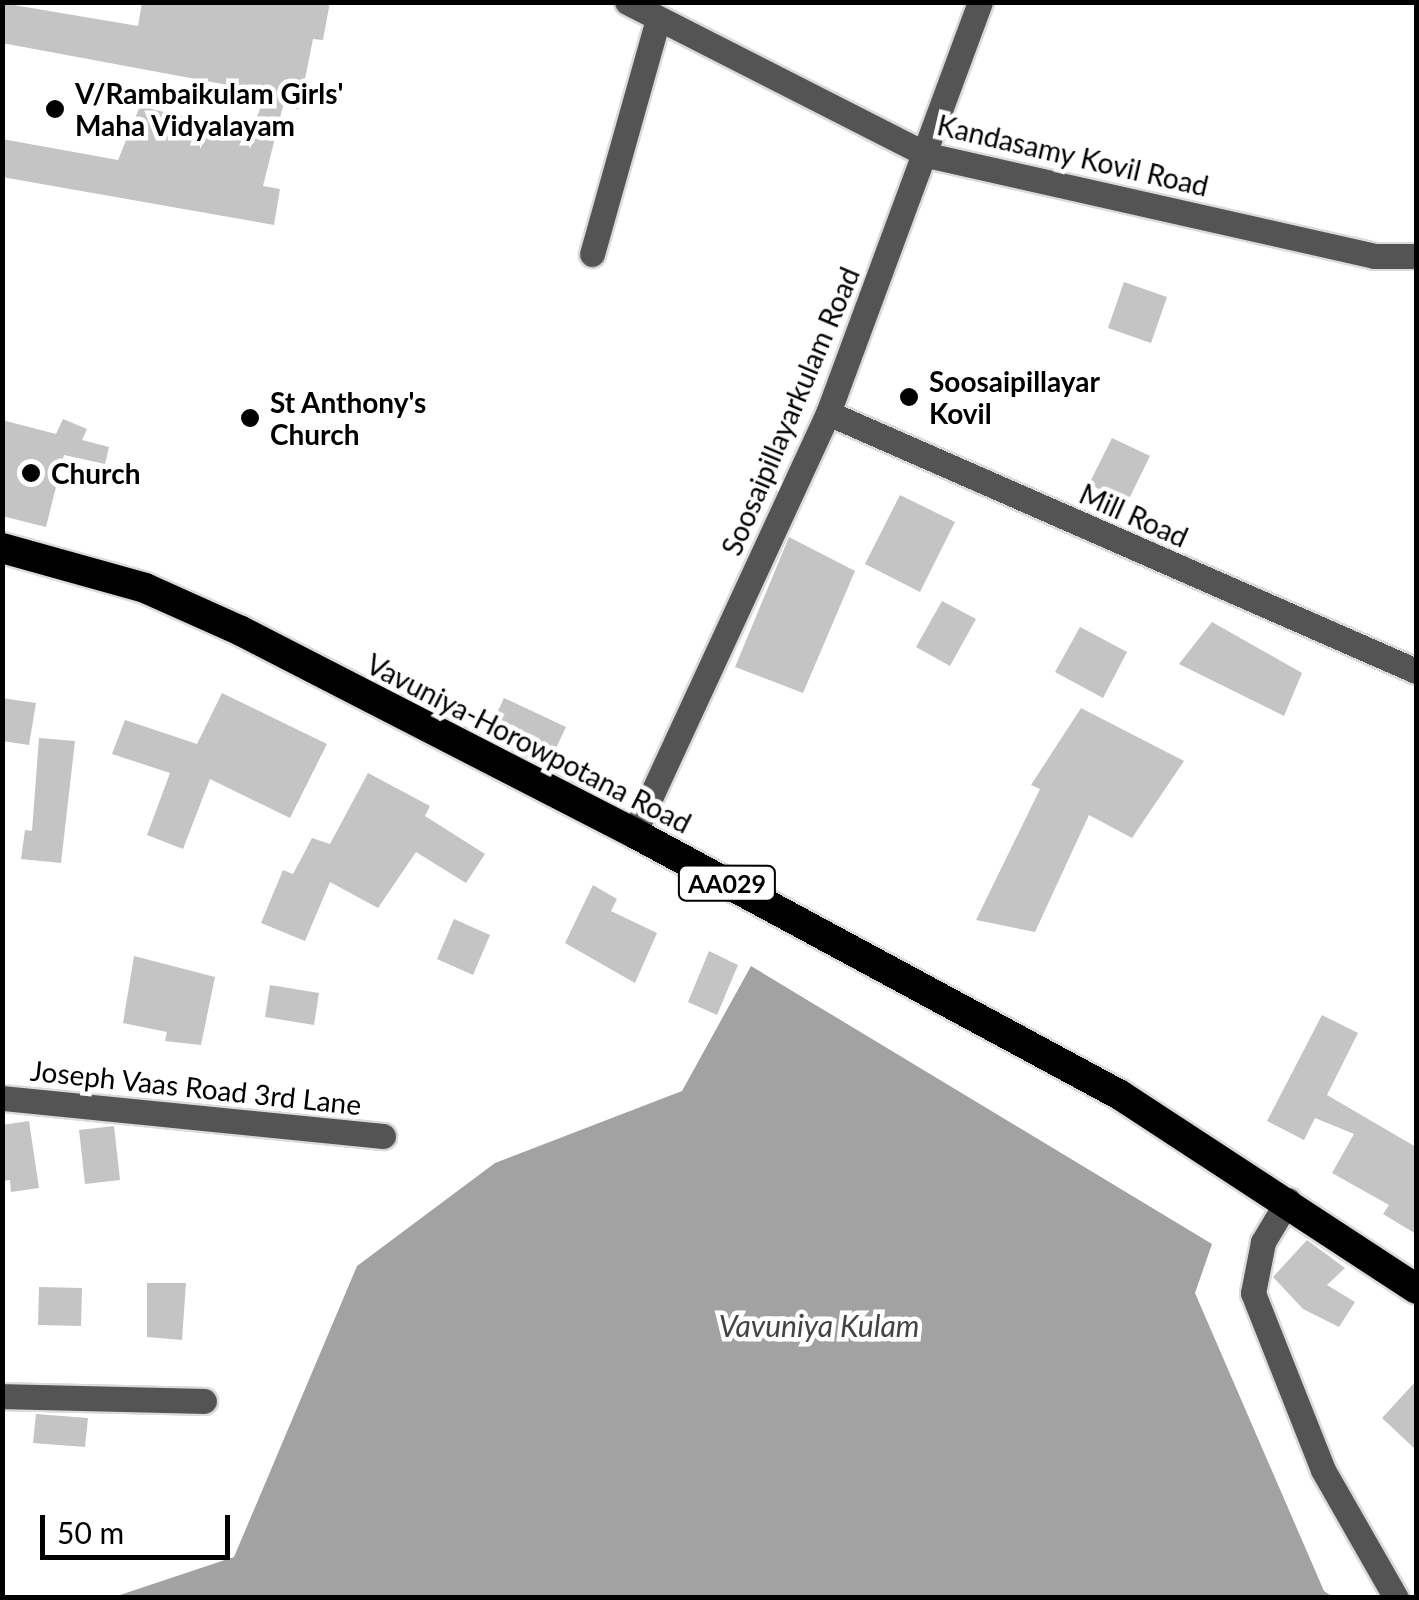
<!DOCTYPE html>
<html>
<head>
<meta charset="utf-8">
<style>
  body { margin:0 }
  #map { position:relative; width:1419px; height:1600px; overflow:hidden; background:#fff; font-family:Lato,sans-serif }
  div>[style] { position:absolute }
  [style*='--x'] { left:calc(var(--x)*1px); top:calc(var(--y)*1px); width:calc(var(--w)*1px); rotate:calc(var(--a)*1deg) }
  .water>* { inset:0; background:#a2a2a2 }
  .building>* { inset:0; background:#c4c4c4 }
  .roads { filter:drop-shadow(2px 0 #dbdbdb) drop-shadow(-2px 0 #dbdbdb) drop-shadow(0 2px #dbdbdb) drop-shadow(0 -2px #dbdbdb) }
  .minor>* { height:25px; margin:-12.5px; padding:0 12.5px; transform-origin:12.5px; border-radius:12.5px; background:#545454 }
  .highway>* { height:30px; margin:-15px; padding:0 15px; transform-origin:15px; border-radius:15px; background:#000 }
  .dots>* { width:28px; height:28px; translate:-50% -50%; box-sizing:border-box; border:5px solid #fff; border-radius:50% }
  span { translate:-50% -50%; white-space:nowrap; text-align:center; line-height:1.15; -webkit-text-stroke:9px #fff; paint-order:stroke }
  .shield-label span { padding:2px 8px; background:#fff; border:2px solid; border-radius:8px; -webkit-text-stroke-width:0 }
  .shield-label { font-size:25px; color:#000; font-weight:700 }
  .poi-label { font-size:28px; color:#000; font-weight:700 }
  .left { translate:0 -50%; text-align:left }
  .street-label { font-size:28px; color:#000 }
  .water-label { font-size:30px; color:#434343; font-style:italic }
  .frame { position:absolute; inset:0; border:5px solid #000; pointer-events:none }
  .scale { position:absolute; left:40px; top:1515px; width:190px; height:45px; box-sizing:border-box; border:5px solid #000; border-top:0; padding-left:12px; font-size:30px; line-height:35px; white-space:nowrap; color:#000; -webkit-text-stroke:8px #fff; paint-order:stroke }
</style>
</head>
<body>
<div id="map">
  <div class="water">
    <div style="clip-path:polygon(751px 966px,1212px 1244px,1195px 1293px,1324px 1591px,1333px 1597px,114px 1597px,234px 1557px,357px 1266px,495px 1163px,682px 1091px)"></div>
  </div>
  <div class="building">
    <div style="clip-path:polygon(142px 2px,330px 2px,323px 40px,313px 39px,299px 109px,283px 106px,263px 186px,280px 189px,274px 225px,2px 177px,2px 139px,118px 160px,140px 106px,251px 134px,266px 92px,2px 43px,2px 3px,138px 26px)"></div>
    <div style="clip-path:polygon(1124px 282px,1167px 297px,1151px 343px,1108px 328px)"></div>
    <div style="clip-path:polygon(63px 419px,87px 429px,82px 440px,109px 447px,105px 464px,64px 455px,46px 527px,2px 516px,2px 420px,56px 434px)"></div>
    <div style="clip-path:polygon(1112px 438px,1150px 456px,1127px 503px,1089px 484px)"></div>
    <div style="clip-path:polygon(900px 495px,955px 522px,920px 592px,865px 564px)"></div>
    <div style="clip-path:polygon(789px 537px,855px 571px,803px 693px,735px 667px)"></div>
    <div style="clip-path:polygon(942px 601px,976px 619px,950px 666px,916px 647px)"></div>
    <div style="clip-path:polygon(1212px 622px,1302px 673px,1284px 716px,1179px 664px)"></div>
    <div style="clip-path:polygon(1080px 627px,1127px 652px,1103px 698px,1055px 672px)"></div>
    <div style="clip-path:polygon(222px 693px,327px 744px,290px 818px,210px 779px,183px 849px,147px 835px,170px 773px,112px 754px,125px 720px,197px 744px)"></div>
    <div style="clip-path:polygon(2px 698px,36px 703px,29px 745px,2px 741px)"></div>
    <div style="clip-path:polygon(504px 698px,566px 727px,547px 767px,486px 736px)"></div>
    <div style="clip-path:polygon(1081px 708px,1184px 761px,1132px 838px,1089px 815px,1035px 932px,976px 920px,1040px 789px,1031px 785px)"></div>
    <div style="clip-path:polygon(39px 738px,75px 741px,61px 863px,21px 859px,25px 830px,32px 831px)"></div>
    <div style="clip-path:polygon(368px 773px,430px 806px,425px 816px,485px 854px,466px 883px,416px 852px,378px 908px,330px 882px,305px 941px,261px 923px,283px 870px,293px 874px,312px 838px,330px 844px)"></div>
    <div style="clip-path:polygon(593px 885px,617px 899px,611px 911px,657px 933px,635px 983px,565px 943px)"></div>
    <div style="clip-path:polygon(454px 919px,490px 935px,473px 975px,437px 959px)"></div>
    <div style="clip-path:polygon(709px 951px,738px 965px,717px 1015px,688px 1002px)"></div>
    <div style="clip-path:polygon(134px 956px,215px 977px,201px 1045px,165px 1041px,167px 1032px,123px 1023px)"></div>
    <div style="clip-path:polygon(270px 985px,319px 993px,314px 1025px,265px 1017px)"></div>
    <div style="clip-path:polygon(1322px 1015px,1358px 1033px,1327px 1095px,1416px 1147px,1416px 1234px,1383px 1214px,1389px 1205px,1332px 1173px,1354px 1134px,1315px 1118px,1304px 1140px,1267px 1121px)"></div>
    <div style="clip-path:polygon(29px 1121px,39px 1188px,11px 1192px,10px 1180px,2px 1181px,2px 1125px)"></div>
    <div style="clip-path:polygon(114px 1126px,120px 1180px,85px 1184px,79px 1130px)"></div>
    <div style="clip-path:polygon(1307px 1240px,1345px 1268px,1327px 1285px,1355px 1302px,1339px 1327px,1303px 1309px,1273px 1277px)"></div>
    <div style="clip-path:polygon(147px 1283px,186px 1283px,182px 1340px,147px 1337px)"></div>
    <div style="clip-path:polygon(39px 1287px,82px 1288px,81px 1326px,38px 1325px)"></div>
    <div style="clip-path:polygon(1416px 1381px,1416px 1450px,1382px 1418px)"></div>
    <div style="clip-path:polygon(36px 1414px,88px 1418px,85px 1447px,33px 1443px)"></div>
  </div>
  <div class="roads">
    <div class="minor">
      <div style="--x:627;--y:2;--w:337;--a:27"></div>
      <div style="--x:927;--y:155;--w:458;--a:12.7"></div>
      <div style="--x:1374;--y:256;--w:42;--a:0"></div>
      <div style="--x:592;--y:254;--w:241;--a:-74.3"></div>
      <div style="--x:828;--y:413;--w:642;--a:23.69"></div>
      <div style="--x:634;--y:833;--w:463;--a:-65.2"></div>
      <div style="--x:828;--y:413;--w:438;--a:-69.7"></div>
      <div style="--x:2;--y:1098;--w:383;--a:5.7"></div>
      <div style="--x:1288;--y:1200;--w:49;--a:120.8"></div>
      <div style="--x:1263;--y:1242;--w:52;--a:101.1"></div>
      <div style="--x:1253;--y:1293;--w:190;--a:68.4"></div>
      <div style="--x:1323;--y:1470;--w:147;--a:60.3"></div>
      <div style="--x:2;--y:1396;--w:202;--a:1.4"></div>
    </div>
    <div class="highway">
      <div style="--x:2;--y:548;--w:148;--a:15.6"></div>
      <div style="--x:145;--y:588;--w:105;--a:24.1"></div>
      <div style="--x:241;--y:631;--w:442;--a:27.2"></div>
      <div style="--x:634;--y:833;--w:552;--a:28.33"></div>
      <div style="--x:1120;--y:1095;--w:354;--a:33.2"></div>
    </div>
  </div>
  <div class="dots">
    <div style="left:55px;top:109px;background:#000"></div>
    <div style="left:909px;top:397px;background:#000"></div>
    <div style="left:250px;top:418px;background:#000"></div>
    <div style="left:31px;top:473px;background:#000"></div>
  </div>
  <div class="shield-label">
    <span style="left:727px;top:883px">AA029</span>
  </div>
  <div class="poi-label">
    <span class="left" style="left:75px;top:109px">V/Rambaikulam Girls'<br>Maha Vidyalayam</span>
    <span class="left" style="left:929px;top:397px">Soosaipillayar<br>Kovil</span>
    <span class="left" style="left:270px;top:418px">St Anthony's<br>Church</span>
    <span class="left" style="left:51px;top:473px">Church</span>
  </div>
  <div class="street-label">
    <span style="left:1073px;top:155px;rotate:13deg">Kandasamy Kovil Road</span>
    <span style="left:790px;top:411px;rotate:-67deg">Soosaipillayarkulam Road</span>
    <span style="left:1134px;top:515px;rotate:24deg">Mill Road</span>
    <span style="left:529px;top:743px;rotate:27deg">Vavuniya-Horowpotana Road</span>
    <span style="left:196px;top:1087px;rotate:6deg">Joseph Vaas Road 3rd Lane</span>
  </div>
  <div class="water-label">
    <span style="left:819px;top:1325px">Vavuniya Kulam</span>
  </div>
  <div class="frame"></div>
  <div class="scale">50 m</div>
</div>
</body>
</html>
